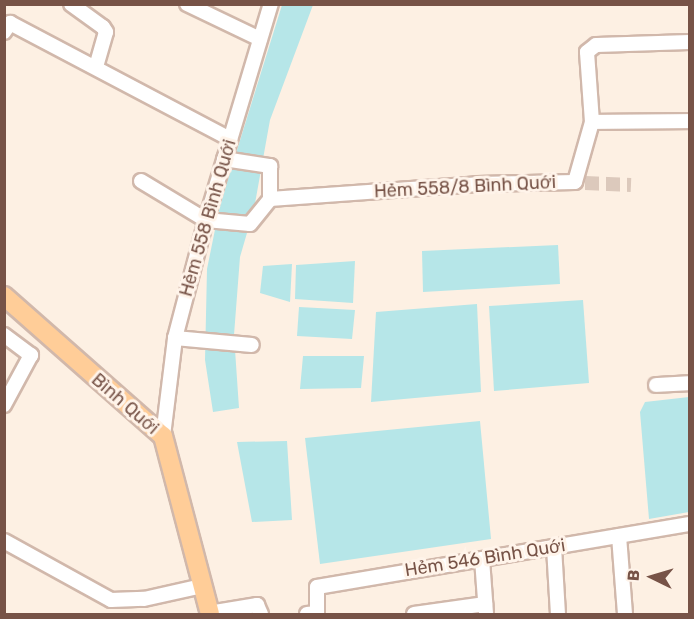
<!DOCTYPE html>
<html>
<head>
<meta charset="utf-8">
<style>
  body { margin:0 }
  #map { position:relative; width:694px; height:619px; overflow:hidden; background:#fdf0e3; font-family:Rubik,sans-serif }
  div>[style] { position:absolute }
  [style*='--x'] { left:calc(var(--x)*1px); top:calc(var(--y)*1px); width:calc(var(--w)*1px); rotate:calc(var(--a)*1deg) }
  .water>* { inset:0; background:#b6e6e8 }
  .minor-tunnel>* { height:14px; margin-top:-7px; transform-origin:0; background:repeating-linear-gradient(90deg,#dcc9bc 0 14px,transparent 0 21px) }
  .roads { filter:drop-shadow(2px 0 #d1b8ab) drop-shadow(-2px 0 #d1b8ab) drop-shadow(0 2px #d1b8ab) drop-shadow(0 -2px #d1b8ab) }
  .minor>* { height:14px; margin:-7px; padding:0 7px; transform-origin:7px; border-radius:7px; background:#fff }
  .major>* { height:18px; margin:-9px; padding:0 9px; transform-origin:9px; border-radius:9px; background:#ffcd98 }
  span { translate:-50% -50%; white-space:nowrap; text-align:center; line-height:1.15; -webkit-text-stroke:6px #fff4ea; paint-order:stroke }
  .street-label { font-size:18px; color:#775347 }
  .frame { position:absolute; inset:0; border:6px solid #775347; pointer-events:none }
  .north { position:absolute; left:622px; top:547px; width:60px; height:60px; -webkit-text-stroke:4px #fff4ea; paint-order:stroke; rotate:275deg; font-size:16px; font-weight:700; line-height:24px; text-align:center; color:#775347 }
  .north::after { content:''; display:block; margin:auto; width:21px; height:27px; background:#775347; clip-path:polygon(50% 0,100% 100%,50% 72%,0 100%) }
</style>
</head>
<body>
<div id="map">
  <div class="water">
    <div style="clip-path:polygon(282px 5px,313px 5px,270px 120px,254px 209px,240px 257px,234px 335px,239px 408px,213px 412px,205px 360px,207px 269px,220px 205px)"></div>
    <div style="clip-path:polygon(558px 245px,560px 284px,423px 292px,422px 251px)"></div>
    <div style="clip-path:polygon(355px 261px,353px 303px,295px 299px,296px 265px)"></div>
    <div style="clip-path:polygon(292px 264px,290px 302px,260px 293px,263px 266px)"></div>
    <div style="clip-path:polygon(583px 300px,589px 383px,494px 391px,489px 306px)"></div>
    <div style="clip-path:polygon(477px 304px,481px 392px,371px 402px,376px 312px)"></div>
    <div style="clip-path:polygon(299px 307px,355px 310px,352px 339px,297px 336px)"></div>
    <div style="clip-path:polygon(303px 356px,364px 356px,361px 388px,300px 389px)"></div>
    <div style="clip-path:polygon(689px 397px,689px 512px,649px 519px,640px 412px,645px 402px)"></div>
    <div style="clip-path:polygon(480px 421px,491px 539px,320px 564px,305px 438px)"></div>
    <div style="clip-path:polygon(287px 441px,292px 520px,252px 522px,237px 442px)"></div>
  </div>
  <div class="minor-tunnel">
    <div style="--x:585;--y:183;--w:46;--a:2.5"></div>
  </div>
  <div class="roads">
    <div class="minor">
      <div style="--x:71;--y:4;--w:39;--a:36"></div>
      <div style="--x:103;--y:27;--w:6;--a:59"></div>
      <div style="--x:106;--y:32;--w:35;--a:106"></div>
      <div style="--x:187;--y:4;--w:81;--a:25.6"></div>
      <div style="--x:4;--y:32;--w:11;--a:-56"></div>
      <div style="--x:10;--y:23;--w:249;--a:27.8"></div>
      <div style="--x:592;--y:122;--w:98;--a:-0.6"></div>
      <div style="--x:224;--y:159;--w:47;--a:8.7"></div>
      <div style="--x:270;--y:166;--w:33;--a:90"></div>
      <div style="--x:270;--y:199;--w:208;--a:-4.1"></div>
      <div style="--x:477;--y:184;--w:98;--a:-1.2"></div>
      <div style="--x:575;--y:182;--w:62;--a:-74.2"></div>
      <div style="--x:592;--y:122;--w:70;--a:-94.1"></div>
      <div style="--x:587;--y:52;--w:11;--a:-38"></div>
      <div style="--x:596;--y:45;--w:94;--a:-1.8"></div>
      <div style="--x:141;--y:181;--w:76;--a:31"></div>
      <div style="--x:206;--y:220;--w:44;--a:5.2"></div>
      <div style="--x:250;--y:224;--w:32;--a:-51"></div>
      <div style="--x:4;--y:335;--w:34;--a:37"></div>
      <div style="--x:31;--y:355;--w:57;--a:118.4"></div>
      <div style="--x:175;--y:338;--w:77;--a:5.2"></div>
      <div style="--x:656;--y:385;--w:34;--a:-3"></div>
      <div style="--x:163;--y:436;--w:99;--a:-83"></div>
      <div style="--x:175;--y:338;--w:122;--a:-75.3"></div>
      <div style="--x:206;--y:220;--w:226;--a:-73.3"></div>
      <div style="--x:619;--y:536;--w:78;--a:85.6"></div>
      <div style="--x:4;--y:541;--w:122;--a:28.9"></div>
      <div style="--x:111;--y:600;--w:33;--a:-2"></div>
      <div style="--x:144;--y:599;--w:59;--a:-12.6"></div>
      <div style="--x:554;--y:547;--w:67;--a:86.6"></div>
      <div style="--x:482;--y:559;--w:55;--a:85.8"></div>
      <div style="--x:209;--y:613;--w:49;--a:-9.5"></div>
      <div style="--x:257;--y:605;--w:10;--a:66"></div>
      <div style="--x:307;--y:614;--w:10;--a:-6"></div>
      <div style="--x:317;--y:613;--w:26;--a:-90"></div>
      <div style="--x:317;--y:587;--w:378;--a:-9.6"></div>
      <div style="--x:414;--y:614;--w:72;--a:-8"></div>
    </div>
    <div class="major">
      <div style="--x:4;--y:296;--w:212;--a:41.4"></div>
      <div style="--x:163;--y:436;--w:184;--a:75.2"></div>
    </div>
  </div>
  <div class="street-label">
    <span style="left:465px;top:187px;rotate:-3deg">Hẻm 558/8 Bình Quới</span>
    <span style="left:208px;top:218px;rotate:-74deg">Hẻm 558 Bình Quới</span>
    <span style="left:125px;top:404px;rotate:41deg">Bình Quới</span>
    <span style="left:485px;top:558px;rotate:-9deg">Hẻm 546 Bình Quới</span>
  </div>
  <div class="frame"></div>
  <div class="north">B</div>
</div>
</body>
</html>
